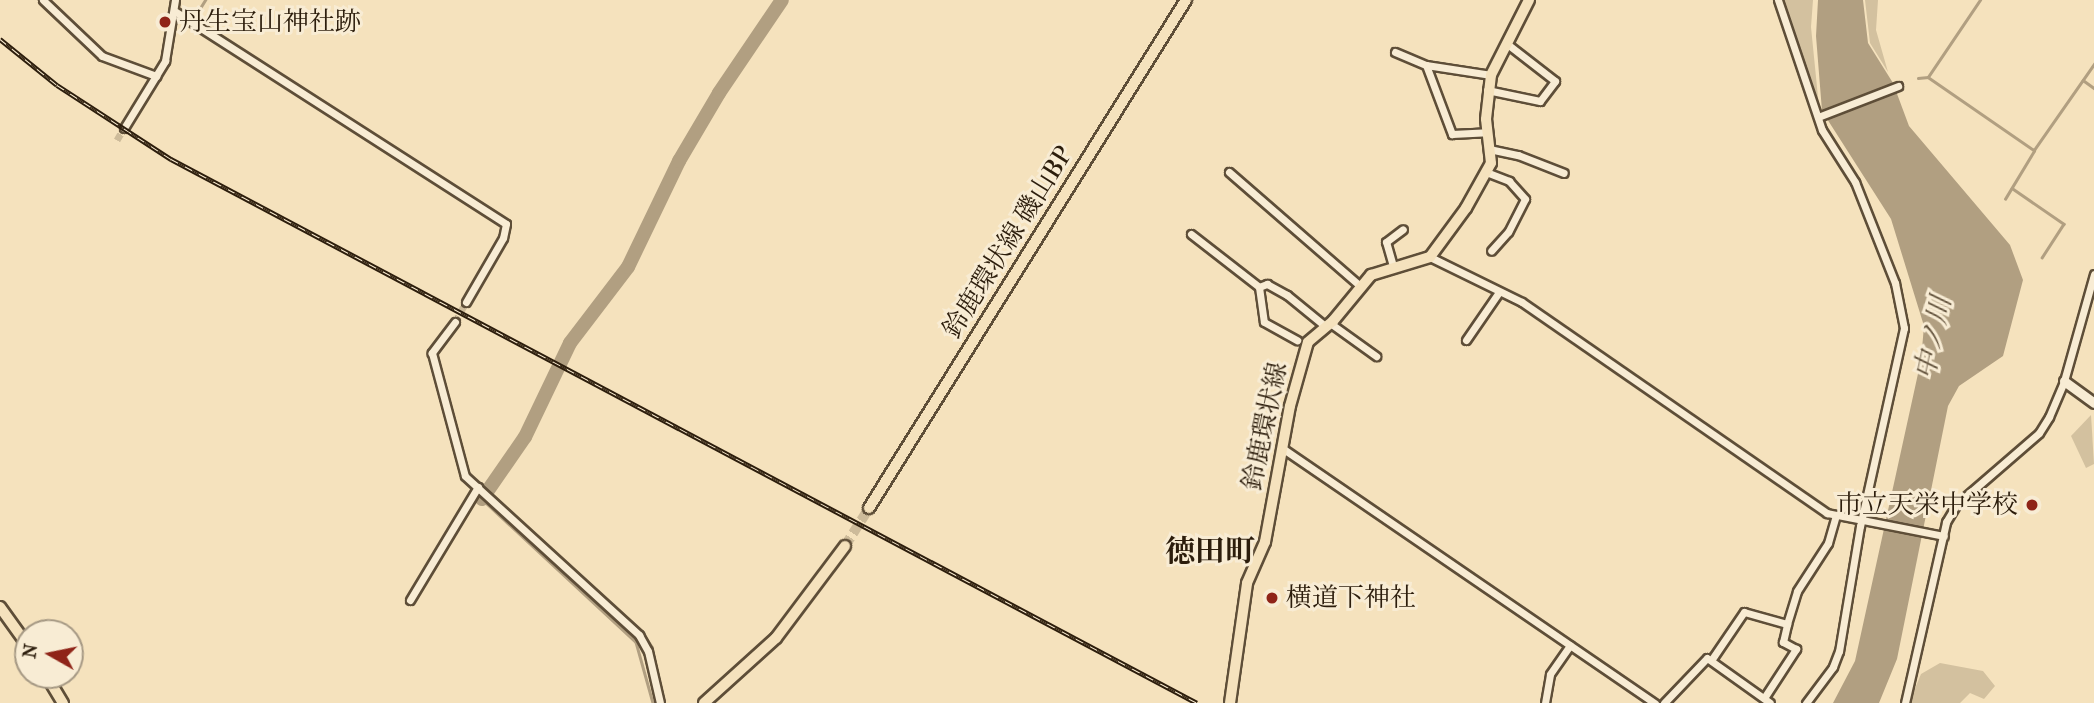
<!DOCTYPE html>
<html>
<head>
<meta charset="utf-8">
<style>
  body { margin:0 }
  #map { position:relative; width:2094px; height:703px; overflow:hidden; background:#f5e2bd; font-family:"IM FELL French Canon","Noto Serif JP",serif }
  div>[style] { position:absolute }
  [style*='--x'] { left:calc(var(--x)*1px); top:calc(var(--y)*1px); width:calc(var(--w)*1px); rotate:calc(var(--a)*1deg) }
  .green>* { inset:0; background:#d3c19f }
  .water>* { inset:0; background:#b19f81 }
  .stream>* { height:2.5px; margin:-1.25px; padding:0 1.25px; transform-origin:1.25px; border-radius:1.25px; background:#b19f81 }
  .river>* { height:14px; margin:-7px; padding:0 7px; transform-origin:7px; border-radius:7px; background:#b19f81 }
  .minor-tunnel>* { height:7px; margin-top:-3.5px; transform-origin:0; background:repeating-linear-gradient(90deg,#cdbb9a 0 7px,transparent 0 10.5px) }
  .primary-tunnel>* { height:10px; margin-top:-5px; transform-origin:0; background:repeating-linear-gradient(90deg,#cdbb9a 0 10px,transparent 0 15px) }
  .roads { filter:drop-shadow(2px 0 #5e4e38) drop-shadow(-2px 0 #5e4e38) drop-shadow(0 2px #5e4e38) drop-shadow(0 -2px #5e4e38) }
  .minor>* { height:7px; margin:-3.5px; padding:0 3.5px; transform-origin:3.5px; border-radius:3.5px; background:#f8ecd4 }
  .tertiary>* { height:9px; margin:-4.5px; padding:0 4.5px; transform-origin:4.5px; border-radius:4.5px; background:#f8ecd4 }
  .primary>* { height:10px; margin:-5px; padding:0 5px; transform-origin:5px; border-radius:5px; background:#f5e2bd }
  .trunk>* { height:10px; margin:-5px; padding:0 5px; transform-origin:5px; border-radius:5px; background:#f5e2bd }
  .rail>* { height:5px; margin-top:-2.5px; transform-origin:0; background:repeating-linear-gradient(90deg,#f8ecd4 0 8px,#2c1d0c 0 16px); box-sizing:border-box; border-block:2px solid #2c1d0c }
  .dots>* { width:19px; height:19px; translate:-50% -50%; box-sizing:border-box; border:4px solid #f8ecd4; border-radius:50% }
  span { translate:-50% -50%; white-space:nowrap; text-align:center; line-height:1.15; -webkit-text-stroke:6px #f8ecd4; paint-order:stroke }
  .poi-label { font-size:26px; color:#2c1d0c }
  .left { translate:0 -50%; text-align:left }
  .right { translate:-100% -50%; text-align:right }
  .street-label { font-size:26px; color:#2c1d0c }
  .water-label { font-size:28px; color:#61513b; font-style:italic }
  .quarter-label { font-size:30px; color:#2c1d0c; font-weight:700 }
  .north { position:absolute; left:14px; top:619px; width:70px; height:70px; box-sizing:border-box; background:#f8ecd4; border:2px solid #a69984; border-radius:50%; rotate:279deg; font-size:19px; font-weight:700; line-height:28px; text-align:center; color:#2c1d0c }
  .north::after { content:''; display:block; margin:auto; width:24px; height:32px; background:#8f2418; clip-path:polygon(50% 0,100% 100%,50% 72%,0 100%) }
</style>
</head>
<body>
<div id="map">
  <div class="green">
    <div style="clip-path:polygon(1783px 0,1813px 0,1811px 27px,1819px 107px)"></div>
    <div style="clip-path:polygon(1865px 0,1878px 0,1876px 30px,1888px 72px,1870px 43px)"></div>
    <div style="clip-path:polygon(2091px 415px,2094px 464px,2086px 468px,2071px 436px)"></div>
    <div style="clip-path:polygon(1940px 663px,1983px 671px,1995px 686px,1984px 699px,1970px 693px,1960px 703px,1909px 703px,1921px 674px)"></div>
  </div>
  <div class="water">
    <div style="clip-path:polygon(1818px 0,1863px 0,1868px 43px,1893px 83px,1909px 126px,2010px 245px,2023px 280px,2003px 356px,1959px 386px,1948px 406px,1897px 659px,1879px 703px,1833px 703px,1855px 661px,1921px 360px,1924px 326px,1891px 219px,1822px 111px,1816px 36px)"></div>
  </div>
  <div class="stream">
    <div style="--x:192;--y:21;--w:25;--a:-58"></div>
    <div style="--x:1928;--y:77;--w:93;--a:-56"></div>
    <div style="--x:1918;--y:78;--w:10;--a:-6"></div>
    <div style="--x:1928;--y:77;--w:129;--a:34.6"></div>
    <div style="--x:2034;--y:150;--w:105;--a:-55.1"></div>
    <div style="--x:2083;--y:80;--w:14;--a:36"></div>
    <div style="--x:2012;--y:188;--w:63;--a:34.7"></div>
    <div style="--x:2064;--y:224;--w:40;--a:122.9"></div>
    <div style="--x:2005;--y:199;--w:56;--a:-58.9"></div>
    <div style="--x:482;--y:499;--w:210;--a:42.9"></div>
    <div style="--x:636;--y:642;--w:63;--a:74.4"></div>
    <div style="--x:644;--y:635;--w:14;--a:56"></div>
    <div style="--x:652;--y:647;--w:55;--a:78.5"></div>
  </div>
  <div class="river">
    <div style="--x:482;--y:499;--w:75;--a:-55.3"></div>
    <div style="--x:525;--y:437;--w:104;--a:-64.4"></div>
    <div style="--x:570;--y:343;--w:96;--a:-52.7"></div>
    <div style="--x:628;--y:267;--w:118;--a:-64.3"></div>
    <div style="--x:679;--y:161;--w:79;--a:-59.5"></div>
    <div style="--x:719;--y:93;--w:112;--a:-55.9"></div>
  </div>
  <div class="minor-tunnel">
    <div style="--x:117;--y:140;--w:14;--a:-60"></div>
    <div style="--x:455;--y:322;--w:23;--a:-61"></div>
  </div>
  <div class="primary-tunnel">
    <div style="--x:845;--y:546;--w:45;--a:-57.7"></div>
  </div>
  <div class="roads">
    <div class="minor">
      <div style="--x:43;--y:0;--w:81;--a:43.5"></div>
      <div style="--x:102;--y:56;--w:58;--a:20.3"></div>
      <div style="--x:1778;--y:0;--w:137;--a:71.3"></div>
      <div style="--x:1822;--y:130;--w:62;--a:57.6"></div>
      <div style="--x:1855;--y:182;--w:109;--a:68.4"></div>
      <div style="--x:1895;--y:283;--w:46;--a:78.7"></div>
      <div style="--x:1904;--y:328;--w:203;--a:102.5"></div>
      <div style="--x:1860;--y:526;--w:127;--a:99.5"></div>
      <div style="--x:1839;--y:651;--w:17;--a:111"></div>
      <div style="--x:1833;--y:667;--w:45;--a:126.9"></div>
      <div style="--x:176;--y:12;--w:392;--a:32.7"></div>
      <div style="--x:506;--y:224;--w:14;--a:102"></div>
      <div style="--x:503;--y:238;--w:74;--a:120"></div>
      <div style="--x:1395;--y:52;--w:34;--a:23"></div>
      <div style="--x:1426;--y:65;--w:74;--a:69.4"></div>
      <div style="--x:1452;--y:134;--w:35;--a:-3"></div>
      <div style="--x:1426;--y:65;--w:66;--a:8.7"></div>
      <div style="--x:1487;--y:90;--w:54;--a:11.7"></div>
      <div style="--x:1540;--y:101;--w:25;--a:-53"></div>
      <div style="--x:1555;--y:81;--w:62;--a:-142.2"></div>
      <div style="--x:1818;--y:117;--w:86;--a:-21.2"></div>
      <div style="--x:124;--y:128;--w:79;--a:-58.5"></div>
      <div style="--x:165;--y:61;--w:62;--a:-80.7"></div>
      <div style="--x:1489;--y:149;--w:30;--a:12"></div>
      <div style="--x:1518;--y:155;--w:49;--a:21.4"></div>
      <div style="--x:1229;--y:172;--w:174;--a:41"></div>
      <div style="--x:1486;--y:172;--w:25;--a:21"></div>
      <div style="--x:1509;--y:181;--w:24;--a:48"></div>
      <div style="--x:1525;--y:199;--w:37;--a:117"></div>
      <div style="--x:1508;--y:232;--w:25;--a:132"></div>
      <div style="--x:1191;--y:234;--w:86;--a:37.9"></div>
      <div style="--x:1259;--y:287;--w:9;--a:-21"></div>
      <div style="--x:1267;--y:284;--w:23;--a:29"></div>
      <div style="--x:1287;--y:295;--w:49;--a:39.2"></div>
      <div style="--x:1430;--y:257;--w:102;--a:26.1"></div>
      <div style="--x:1522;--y:302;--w:371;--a:34.7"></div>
      <div style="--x:1827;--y:513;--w:119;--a:11.1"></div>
      <div style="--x:1393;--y:266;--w:25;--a:-106"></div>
      <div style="--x:1386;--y:242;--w:21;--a:-37"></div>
      <div style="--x:1259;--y:287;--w:35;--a:82"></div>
      <div style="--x:1264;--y:322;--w:38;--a:29"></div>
      <div style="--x:455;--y:322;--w:39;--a:127"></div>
      <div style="--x:432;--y:353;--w:127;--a:75"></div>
      <div style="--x:465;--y:476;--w:236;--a:42.4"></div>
      <div style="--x:639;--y:635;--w:18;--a:61"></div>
      <div style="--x:648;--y:651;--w:53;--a:77"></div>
      <div style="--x:1330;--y:323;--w:57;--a:35.7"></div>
      <div style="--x:1466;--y:340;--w:58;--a:-55.5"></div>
      <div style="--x:1282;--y:448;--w:452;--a:34.4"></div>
      <div style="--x:410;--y:600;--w:132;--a:-59"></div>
      <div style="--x:1712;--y:659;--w:57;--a:-55.8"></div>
      <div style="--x:1744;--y:612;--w:45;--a:15.6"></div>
      <div style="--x:1787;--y:624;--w:34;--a:-73"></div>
      <div style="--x:1797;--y:591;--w:57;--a:-57.1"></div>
      <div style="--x:1828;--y:543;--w:29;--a:-74"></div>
      <div style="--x:1764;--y:698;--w:59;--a:-56.9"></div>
      <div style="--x:1796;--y:649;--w:15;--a:-152"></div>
      <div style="--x:1783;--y:642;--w:18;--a:-77"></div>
      <div style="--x:1545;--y:703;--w:29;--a:-80"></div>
      <div style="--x:1550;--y:674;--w:35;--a:-55"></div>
      <div style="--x:1664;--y:703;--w:62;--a:-46.3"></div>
      <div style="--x:1707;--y:658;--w:77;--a:35.5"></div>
      <div style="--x:1905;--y:703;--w:186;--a:-77.2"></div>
      <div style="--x:1946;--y:522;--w:21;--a:-59"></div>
      <div style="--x:1957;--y:504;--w:108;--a:-40.9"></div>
      <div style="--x:2039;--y:433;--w:19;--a:-58"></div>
      <div style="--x:2049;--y:417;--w:39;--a:-67"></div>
      <div style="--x:2064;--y:381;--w:111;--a:-74.3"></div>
    </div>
    <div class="tertiary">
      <div style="--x:2064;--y:381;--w:37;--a:36"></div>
    </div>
    <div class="primary">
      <div style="--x:869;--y:508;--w:599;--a:-58.04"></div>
      <div style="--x:704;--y:703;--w:97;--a:-42.1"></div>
      <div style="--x:776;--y:638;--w:115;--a:-53.1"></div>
      <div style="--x:1230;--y:703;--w:121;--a:-81.9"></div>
      <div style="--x:1247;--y:583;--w:45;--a:-66.3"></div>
      <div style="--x:1265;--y:542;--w:138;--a:-79.6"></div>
      <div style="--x:1290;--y:406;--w:66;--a:-74.3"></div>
      <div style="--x:1308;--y:342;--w:33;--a:-40"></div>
      <div style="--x:1333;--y:321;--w:60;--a:-50.4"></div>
      <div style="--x:1371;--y:275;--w:62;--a:-17"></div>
      <div style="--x:1430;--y:257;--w:61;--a:-53.7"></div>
      <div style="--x:1466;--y:208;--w:51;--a:-60.9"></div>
      <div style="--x:1491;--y:163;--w:44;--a:-96.5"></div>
      <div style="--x:1486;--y:119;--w:44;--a:-83.5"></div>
      <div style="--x:1491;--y:75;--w:84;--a:-63.1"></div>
    </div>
    <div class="trunk">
      <div style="--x:0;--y:607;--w:48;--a:54.3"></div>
      <div style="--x:46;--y:675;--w:33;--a:59"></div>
    </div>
  </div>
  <div class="rail">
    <div style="--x:0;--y:39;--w:73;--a:38.9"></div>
    <div style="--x:57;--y:85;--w:136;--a:33"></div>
    <div style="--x:171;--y:159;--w:1161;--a:27.93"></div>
  </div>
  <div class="dots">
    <div style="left:165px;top:22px;background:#8f2418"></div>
    <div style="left:2032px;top:505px;background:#8f2418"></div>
    <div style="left:1272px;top:598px;background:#8f2418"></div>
  </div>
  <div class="poi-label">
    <span class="left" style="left:179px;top:22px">丹生宝山神社跡</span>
    <span class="right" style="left:2018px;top:505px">市立天栄中学校</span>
    <span class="left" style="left:1286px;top:598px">横道下神社</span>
  </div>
  <div class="street-label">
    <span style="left:1008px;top:242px;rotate:-58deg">鈴鹿環状線 磯山BP</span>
    <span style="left:1265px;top:426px;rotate:-78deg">鈴鹿環状線</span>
  </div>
  <div class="water-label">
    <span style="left:1933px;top:338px;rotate:-78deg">中ノ川</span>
  </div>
  <div class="quarter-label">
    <span style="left:1210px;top:552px">徳田町</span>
  </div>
  <div class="north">N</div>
</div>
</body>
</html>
